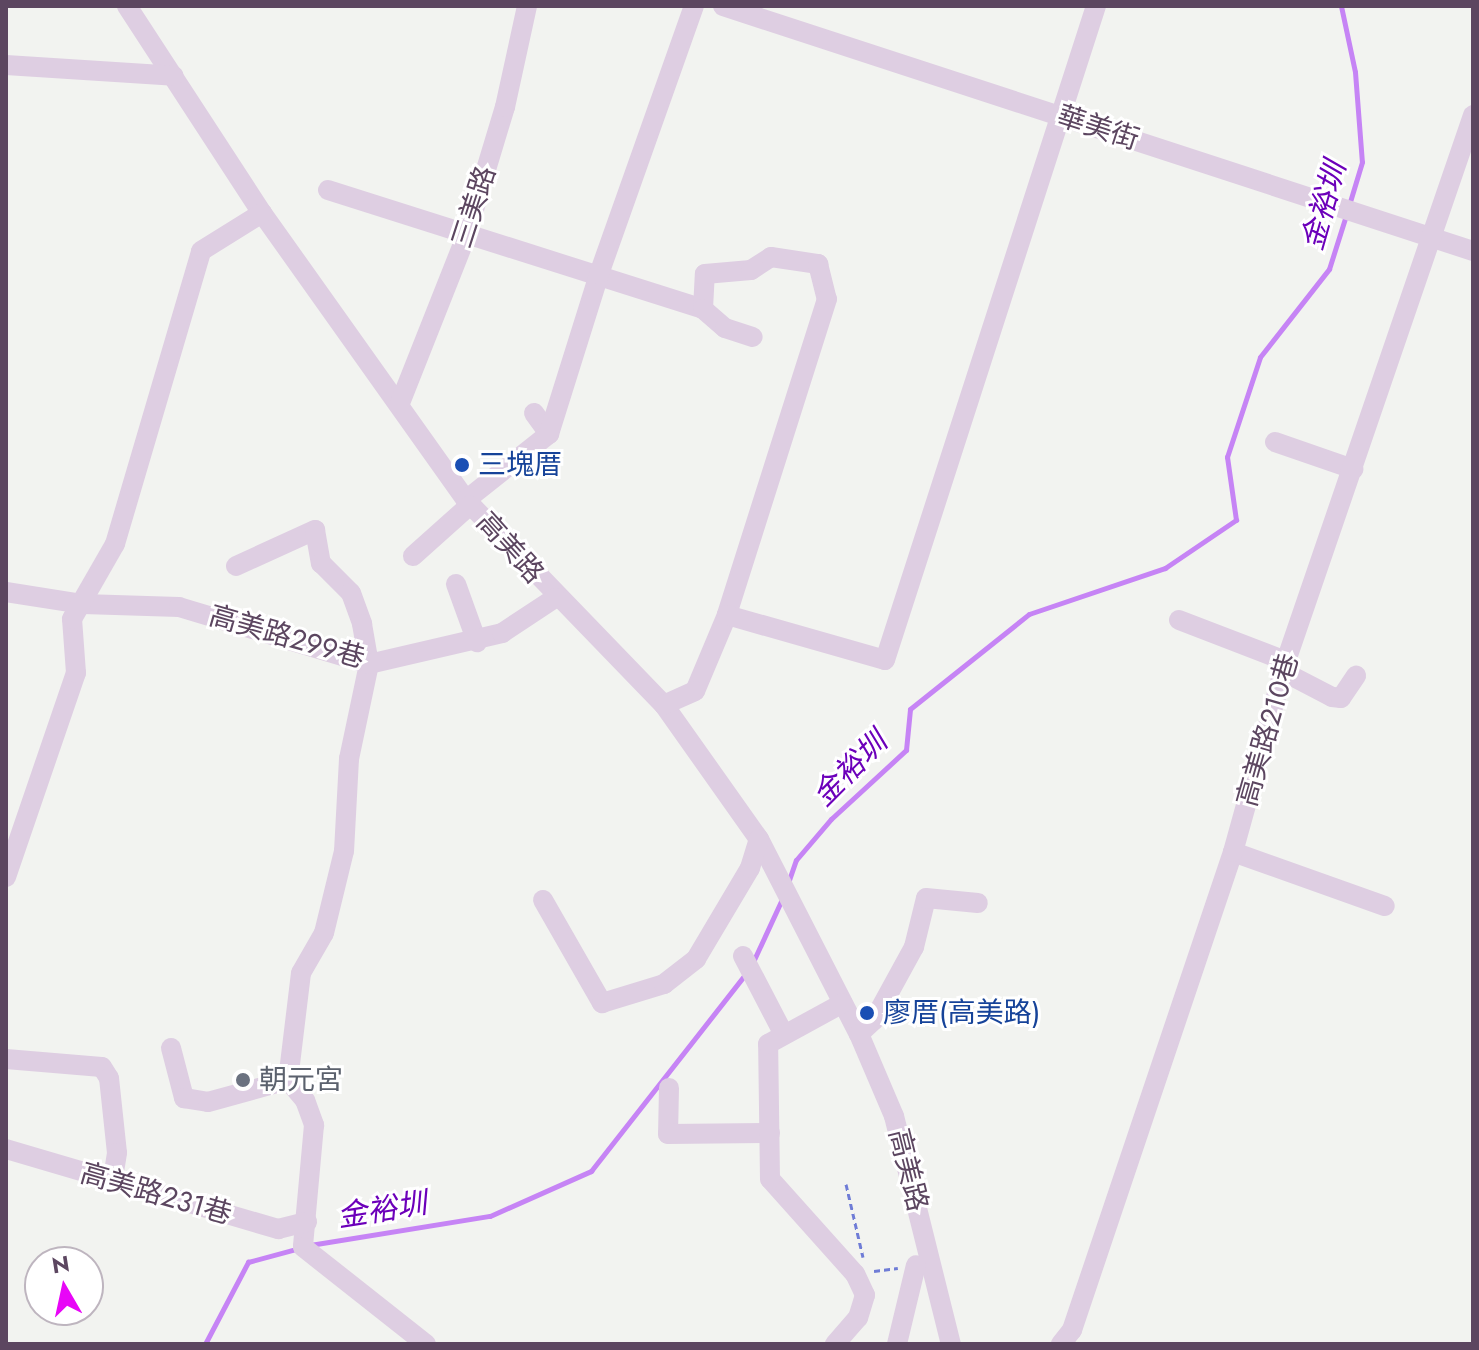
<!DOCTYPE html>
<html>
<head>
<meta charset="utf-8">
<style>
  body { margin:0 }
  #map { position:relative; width:1479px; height:1350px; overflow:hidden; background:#f2f3f0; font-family:Jost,"Noto Sans TC",sans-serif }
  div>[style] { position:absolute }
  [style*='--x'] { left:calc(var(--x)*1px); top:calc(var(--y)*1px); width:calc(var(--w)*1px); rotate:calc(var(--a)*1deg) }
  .stream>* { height:5px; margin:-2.5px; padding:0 2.5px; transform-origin:2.5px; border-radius:2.5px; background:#c684f5 }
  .path>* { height:3px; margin-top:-1.5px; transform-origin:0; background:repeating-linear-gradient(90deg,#6f7cd6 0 6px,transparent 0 10px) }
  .minor>* { height:20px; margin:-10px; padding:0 10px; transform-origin:10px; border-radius:10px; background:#decee2 }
  .dots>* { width:22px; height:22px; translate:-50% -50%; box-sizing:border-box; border:4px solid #fff; border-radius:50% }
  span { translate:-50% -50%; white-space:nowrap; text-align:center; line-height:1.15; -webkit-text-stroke:6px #fff; paint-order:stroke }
  .street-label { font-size:28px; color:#5c4660 }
  .transit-label { font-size:28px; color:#164399 }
  .left { translate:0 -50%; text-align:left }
  .worship-label { font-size:28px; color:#5b616d }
  .water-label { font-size:30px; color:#6c00ba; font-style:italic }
  .frame { position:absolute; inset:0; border:8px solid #5c4660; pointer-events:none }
  .north { position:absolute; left:24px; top:1246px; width:80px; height:80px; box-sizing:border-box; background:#fff; border:2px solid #beb5bf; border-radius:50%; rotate:351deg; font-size:22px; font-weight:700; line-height:32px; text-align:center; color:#5c4660 }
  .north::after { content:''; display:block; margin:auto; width:28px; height:36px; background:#e806f7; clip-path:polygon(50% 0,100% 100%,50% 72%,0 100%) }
</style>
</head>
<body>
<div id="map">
  <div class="stream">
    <div style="--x:1341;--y:6;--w:67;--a:78"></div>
    <div style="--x:1355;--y:72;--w:90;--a:85.6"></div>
    <div style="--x:1362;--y:162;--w:45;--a:106.8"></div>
    <div style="--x:789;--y:880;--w:21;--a:-71"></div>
    <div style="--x:796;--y:860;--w:54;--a:-49.5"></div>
    <div style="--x:831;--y:819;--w:102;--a:-42.6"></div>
    <div style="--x:906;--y:750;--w:41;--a:-84.4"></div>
    <div style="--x:910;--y:709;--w:152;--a:-38.6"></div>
    <div style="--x:1029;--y:614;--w:144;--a:-18.7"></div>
    <div style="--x:1165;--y:568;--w:86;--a:-34.1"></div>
    <div style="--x:1236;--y:520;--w:64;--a:-98.1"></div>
    <div style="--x:1227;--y:457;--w:105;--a:-71.7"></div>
    <div style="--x:1260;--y:357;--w:112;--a:-51.9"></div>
    <div style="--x:1329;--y:269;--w:57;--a:-72.5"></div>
    <div style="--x:752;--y:964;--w:74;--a:-65.2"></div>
    <div style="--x:310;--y:1245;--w:182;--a:-9.2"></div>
    <div style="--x:490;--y:1216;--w:111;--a:-24"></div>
    <div style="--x:591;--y:1171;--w:253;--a:-51.9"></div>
    <div style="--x:205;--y:1344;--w:93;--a:-62.3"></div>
    <div style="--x:248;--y:1262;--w:54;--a:-15.1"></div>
  </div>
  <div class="path">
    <div style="--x:846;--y:1184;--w:75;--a:76.9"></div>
    <div style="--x:874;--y:1271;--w:24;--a:-7"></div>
  </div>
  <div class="minor">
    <div style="--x:127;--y:6;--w:247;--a:56.9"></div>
    <div style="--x:262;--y:213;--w:352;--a:54.6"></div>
    <div style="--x:466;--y:500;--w:285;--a:46"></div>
    <div style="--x:664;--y:705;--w:164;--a:54.7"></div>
    <div style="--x:759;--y:839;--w:219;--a:62.9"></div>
    <div style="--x:859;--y:1034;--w:89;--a:66.9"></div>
    <div style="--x:894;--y:1116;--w:235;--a:76"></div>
    <div style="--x:723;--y:6;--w:789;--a:18.09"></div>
    <div style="--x:6;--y:65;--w:168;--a:3.7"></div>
    <div style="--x:328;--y:190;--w:393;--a:17.6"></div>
    <div style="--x:703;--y:309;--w:35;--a:-87"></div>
    <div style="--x:705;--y:274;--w:46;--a:-5"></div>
    <div style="--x:751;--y:270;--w:24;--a:-33"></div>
    <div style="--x:771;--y:257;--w:48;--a:8.5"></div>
    <div style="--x:818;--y:264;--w:36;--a:76"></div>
    <div style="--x:827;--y:299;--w:331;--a:107.6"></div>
    <div style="--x:727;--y:615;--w:82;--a:112.8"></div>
    <div style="--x:695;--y:691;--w:34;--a:156"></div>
    <div style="--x:703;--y:309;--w:29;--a:41"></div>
    <div style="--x:725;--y:328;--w:29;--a:18"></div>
    <div style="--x:400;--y:403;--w:180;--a:-68.4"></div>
    <div style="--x:466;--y:236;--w:135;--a:-73.2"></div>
    <div style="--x:505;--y:107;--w:103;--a:-77.7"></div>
    <div style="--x:534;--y:413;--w:26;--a:54"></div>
    <div style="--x:1275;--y:442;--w:83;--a:19.1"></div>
    <div style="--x:466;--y:500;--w:106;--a:-38.5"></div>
    <div style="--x:549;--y:434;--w:168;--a:-72.6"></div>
    <div style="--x:599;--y:274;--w:284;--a:-70.5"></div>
    <div style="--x:413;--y:556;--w:76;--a:-41.8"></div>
    <div style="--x:236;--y:566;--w:87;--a:-24.5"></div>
    <div style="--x:315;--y:530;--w:34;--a:80"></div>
    <div style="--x:321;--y:563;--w:42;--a:45"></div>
    <div style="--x:351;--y:593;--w:33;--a:70"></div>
    <div style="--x:362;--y:624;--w:41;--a:80.1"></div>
    <div style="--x:369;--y:664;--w:97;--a:101.9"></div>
    <div style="--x:349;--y:759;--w:92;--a:93.1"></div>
    <div style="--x:344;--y:851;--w:84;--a:103.7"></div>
    <div style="--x:324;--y:933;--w:46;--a:119.9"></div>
    <div style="--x:301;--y:973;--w:108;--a:96.9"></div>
    <div style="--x:288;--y:1080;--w:26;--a:50"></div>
    <div style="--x:305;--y:1100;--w:27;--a:70"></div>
    <div style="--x:314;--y:1125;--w:122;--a:95.2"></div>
    <div style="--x:303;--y:1247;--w:157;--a:38.3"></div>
    <div style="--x:456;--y:584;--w:62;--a:70.1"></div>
    <div style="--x:6;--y:592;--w:78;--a:8.9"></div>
    <div style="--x:83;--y:604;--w:96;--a:1.8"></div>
    <div style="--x:179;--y:607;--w:198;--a:16.7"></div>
    <div style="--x:369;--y:664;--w:137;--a:-13.1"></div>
    <div style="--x:502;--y:633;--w:64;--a:-33.4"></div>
    <div style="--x:727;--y:615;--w:164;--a:15.9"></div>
    <div style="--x:885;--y:660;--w:687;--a:-72.12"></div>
    <div style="--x:1179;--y:620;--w:115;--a:21"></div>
    <div style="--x:1284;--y:672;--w:54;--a:27.5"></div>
    <div style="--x:1332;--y:697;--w:9;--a:6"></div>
    <div style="--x:1341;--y:698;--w:27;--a:-56"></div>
    <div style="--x:1233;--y:852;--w:161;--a:19.6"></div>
    <div style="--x:6;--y:877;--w:216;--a:-71.1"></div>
    <div style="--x:76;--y:673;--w:54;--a:-94.2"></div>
    <div style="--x:72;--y:619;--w:86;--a:-60.2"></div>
    <div style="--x:115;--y:544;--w:305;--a:-73.6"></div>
    <div style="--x:201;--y:251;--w:72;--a:-31.9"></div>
    <div style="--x:543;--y:900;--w:119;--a:60.2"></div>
    <div style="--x:602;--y:1003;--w:65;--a:-17"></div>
    <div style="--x:664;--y:984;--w:41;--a:-38"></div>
    <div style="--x:696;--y:959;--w:106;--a:-59.3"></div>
    <div style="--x:750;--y:868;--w:30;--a:-73"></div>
    <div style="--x:743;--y:956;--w:87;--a:62.5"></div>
    <div style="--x:859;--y:1034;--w:21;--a:-43"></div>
    <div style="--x:874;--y:1020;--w:83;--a:-61.3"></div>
    <div style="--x:914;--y:947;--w:50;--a:-76.2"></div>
    <div style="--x:926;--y:898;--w:52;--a:5.5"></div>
    <div style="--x:171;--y:1048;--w:52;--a:75.4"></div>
    <div style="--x:184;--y:1098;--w:24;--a:9"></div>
    <div style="--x:208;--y:1102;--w:83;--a:-15.4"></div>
    <div style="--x:6;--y:1059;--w:96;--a:4.8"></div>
    <div style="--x:102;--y:1067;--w:13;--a:58"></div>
    <div style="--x:109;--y:1078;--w:75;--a:83.9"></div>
    <div style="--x:117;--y:1153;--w:30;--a:99"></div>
    <div style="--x:669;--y:1088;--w:46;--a:91.2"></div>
    <div style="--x:668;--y:1134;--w:102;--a:-0.6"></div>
    <div style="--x:6;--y:1149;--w:284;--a:16.4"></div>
    <div style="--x:278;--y:1229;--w:30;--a:-14"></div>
    <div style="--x:835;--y:1344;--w:35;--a:-49"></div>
    <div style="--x:858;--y:1318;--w:24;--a:-73"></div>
    <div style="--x:865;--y:1295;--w:23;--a:-115"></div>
    <div style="--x:855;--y:1274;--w:127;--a:-131.8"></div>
    <div style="--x:770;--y:1179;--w:135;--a:-90.8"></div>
    <div style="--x:768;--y:1044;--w:85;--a:-28.7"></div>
    <div style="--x:897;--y:1344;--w:81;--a:-76.5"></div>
    <div style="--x:1061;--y:1344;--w:18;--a:-52"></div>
    <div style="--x:1072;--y:1330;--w:504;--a:-71.39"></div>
    <div style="--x:1233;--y:852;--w:198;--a:-74.5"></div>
    <div style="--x:1286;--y:661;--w:577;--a:-71.09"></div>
  </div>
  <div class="dots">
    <div style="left:462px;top:465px;background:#1a4fb4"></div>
    <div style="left:867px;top:1013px;background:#1a4fb4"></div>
    <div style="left:243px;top:1080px;background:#6b7280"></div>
  </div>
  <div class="street-label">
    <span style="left:1098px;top:128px;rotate:18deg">華美街</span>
    <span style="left:474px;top:207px;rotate:-72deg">三美路</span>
    <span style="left:510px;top:548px;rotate:48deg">高美路</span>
    <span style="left:287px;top:637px;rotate:16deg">高美路299巷</span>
    <span style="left:1268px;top:730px;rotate:-74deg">高美路210巷</span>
    <span style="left:908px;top:1170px;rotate:76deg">高美路</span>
    <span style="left:156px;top:1194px;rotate:16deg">高美路231巷</span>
  </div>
  <div class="transit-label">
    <span class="left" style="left:478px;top:465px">三塊厝</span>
    <span class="left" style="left:883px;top:1013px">廖厝(高美路)</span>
  </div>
  <div class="worship-label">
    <span class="left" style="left:259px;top:1080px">朝元宮</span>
  </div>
  <div class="water-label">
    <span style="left:1324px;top:206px;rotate:-74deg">金裕圳</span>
    <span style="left:850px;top:769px;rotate:-45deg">金裕圳</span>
    <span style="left:382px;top:1210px;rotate:-9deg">金裕圳</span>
  </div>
  <div class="frame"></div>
  <div class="north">N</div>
</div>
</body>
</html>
